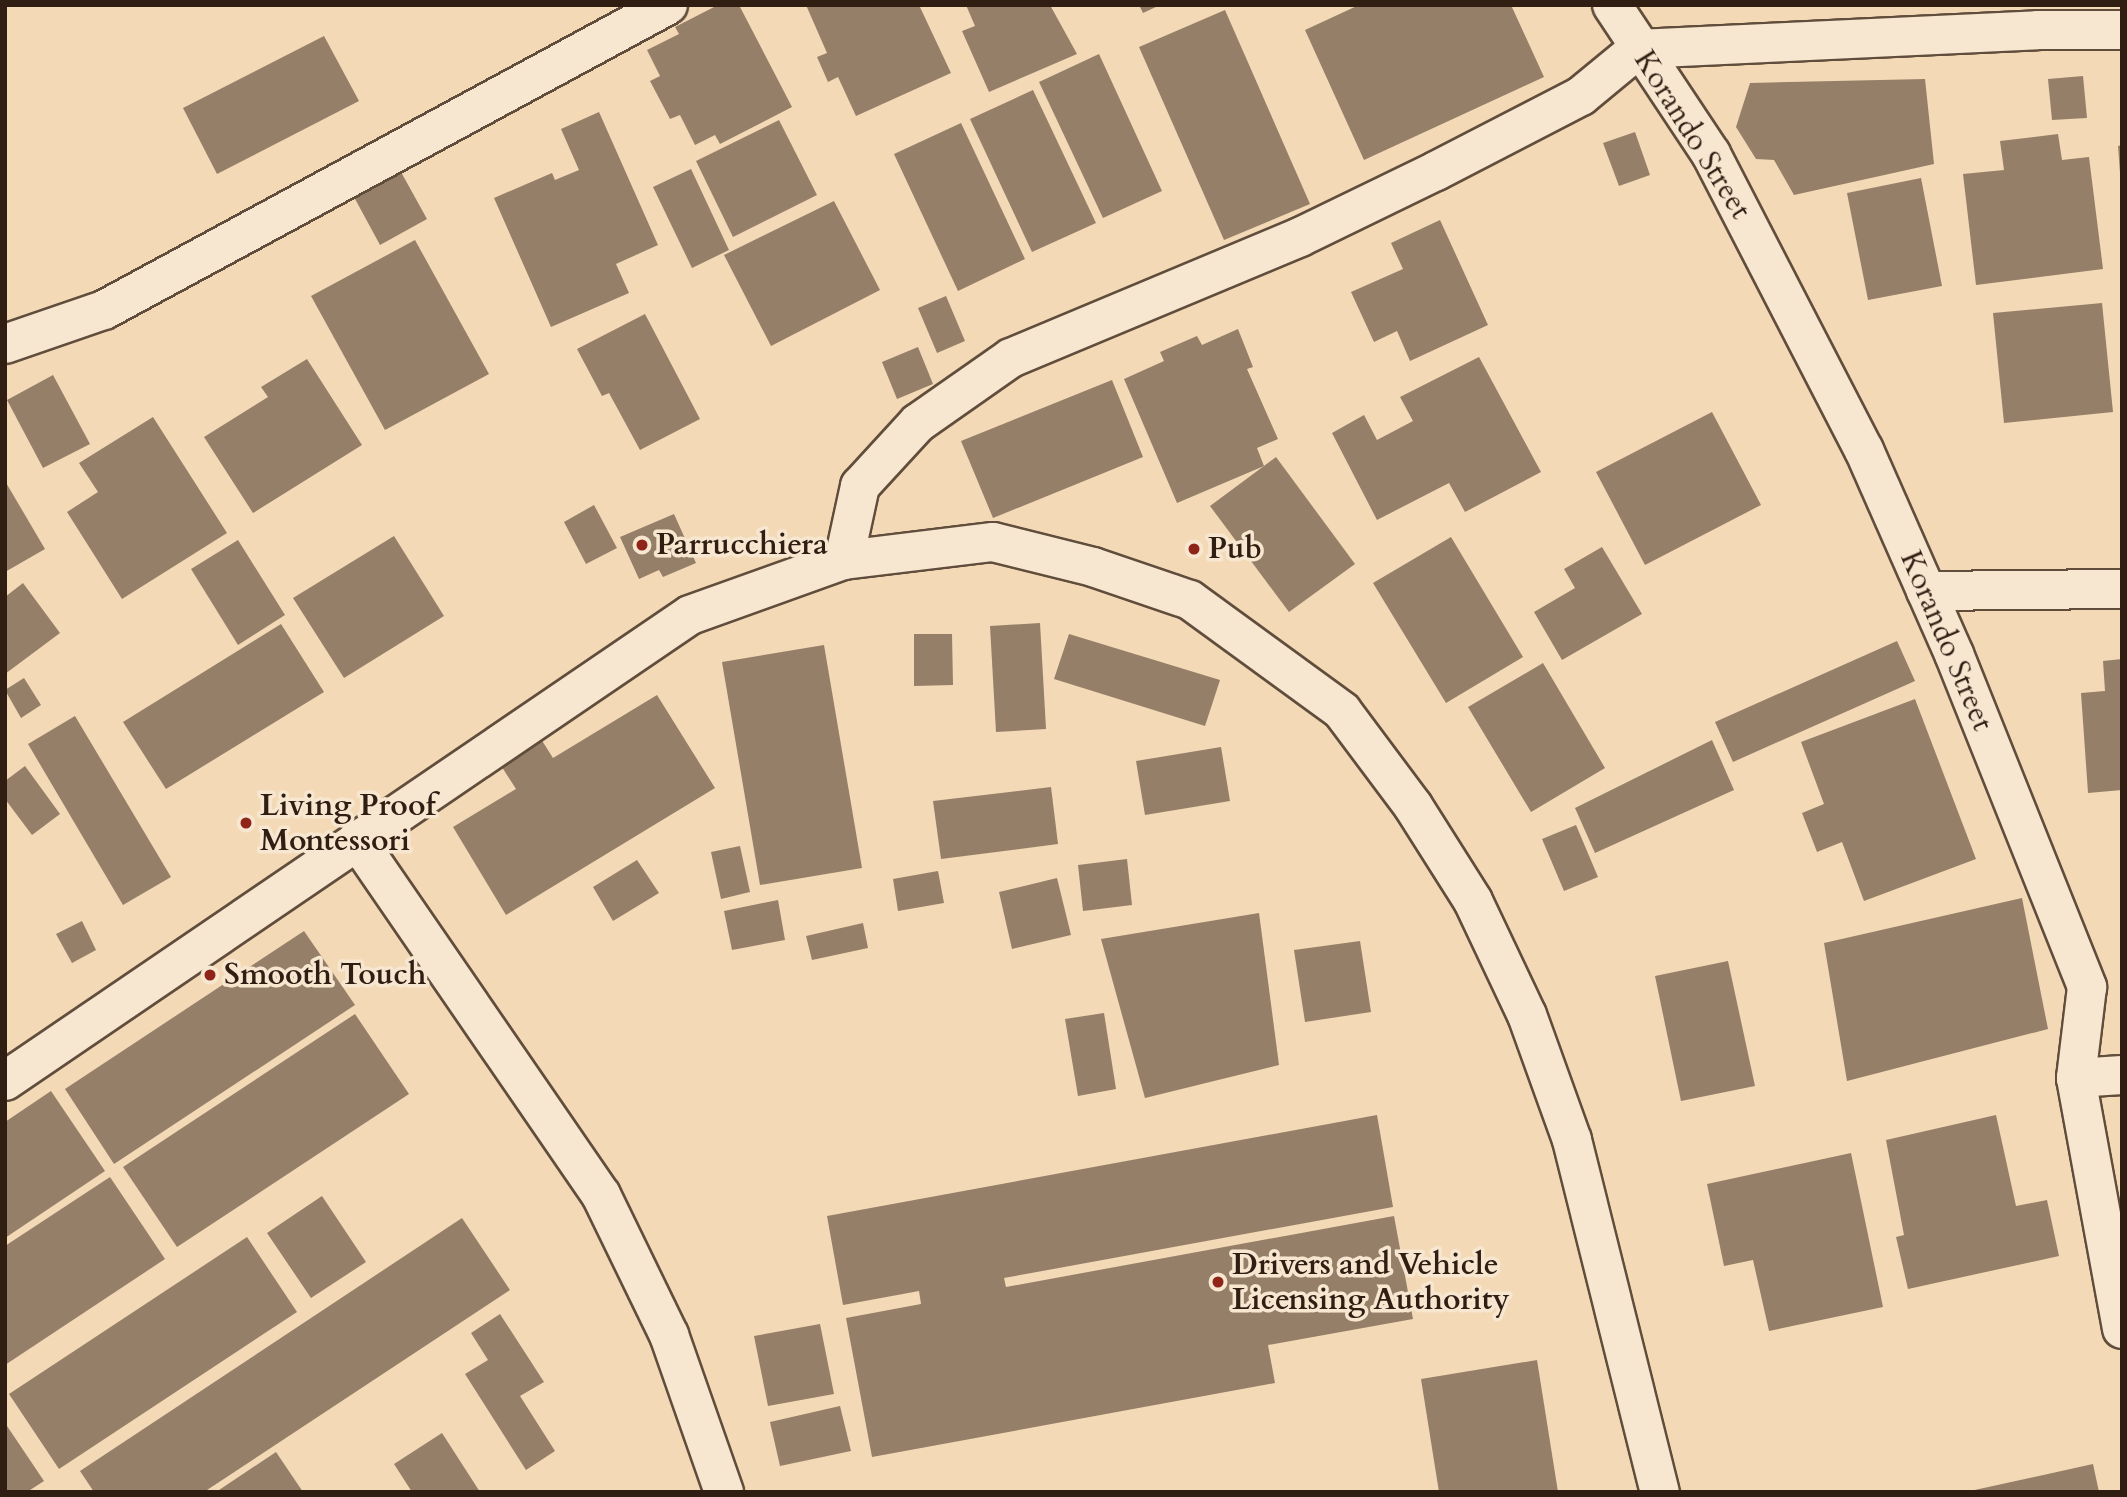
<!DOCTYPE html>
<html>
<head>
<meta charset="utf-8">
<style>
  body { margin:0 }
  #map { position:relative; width:2127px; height:1497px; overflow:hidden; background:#f3d9b6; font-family:Cardo,serif }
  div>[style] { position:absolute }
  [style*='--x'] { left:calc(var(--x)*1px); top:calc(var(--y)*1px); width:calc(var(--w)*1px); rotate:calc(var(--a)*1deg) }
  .building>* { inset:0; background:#957f68 }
  .roads { filter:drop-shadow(2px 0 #614d3c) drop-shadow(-2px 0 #614d3c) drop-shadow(0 2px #614d3c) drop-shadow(0 -2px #614d3c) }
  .minor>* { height:38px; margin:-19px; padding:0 19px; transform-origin:19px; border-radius:19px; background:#f7e6d0 }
  .dots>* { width:19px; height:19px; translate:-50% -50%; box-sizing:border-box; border:4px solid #f7e6d0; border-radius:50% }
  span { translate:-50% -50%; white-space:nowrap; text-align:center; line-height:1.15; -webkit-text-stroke:7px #f7e6d0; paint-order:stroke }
  .street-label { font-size:30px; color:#301e13 }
  .poi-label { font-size:30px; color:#301e13; font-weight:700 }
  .left { translate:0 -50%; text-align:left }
  .frame { position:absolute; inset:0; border:7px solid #301e13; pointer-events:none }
</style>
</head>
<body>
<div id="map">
  <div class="building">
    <div style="clip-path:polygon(718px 5px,739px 5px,792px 107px,720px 144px,715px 135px,695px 145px,680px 115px,670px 119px,650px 81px,660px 76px,647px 50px,679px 34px,675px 27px)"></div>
    <div style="clip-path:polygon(806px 5px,919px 5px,951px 73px,856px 116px,838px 77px,828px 82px,817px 57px,827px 53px)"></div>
    <div style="clip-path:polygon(966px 5px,1050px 5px,1077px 54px,989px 92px,962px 31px,975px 26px)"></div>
    <div style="clip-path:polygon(1139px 5px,1160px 5px,1143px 13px)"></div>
    <div style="clip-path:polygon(1359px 5px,1511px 5px,1544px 77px,1364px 160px,1305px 30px)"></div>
    <div style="clip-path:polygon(1225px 10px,1310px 204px,1224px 240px,1139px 47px)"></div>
    <div style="clip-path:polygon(324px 36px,359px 101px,217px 174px,183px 108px)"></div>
    <div style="clip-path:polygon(1099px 54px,1162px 191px,1103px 218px,1039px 82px)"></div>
    <div style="clip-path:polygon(2083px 76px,2087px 118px,2052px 120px,2048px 79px)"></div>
    <div style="clip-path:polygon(1925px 79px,1934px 164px,1794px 195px,1774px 160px,1756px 159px,1736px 127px,1750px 83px)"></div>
    <div style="clip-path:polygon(1033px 90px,1096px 223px,1032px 252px,970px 119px)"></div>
    <div style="clip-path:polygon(599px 112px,658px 245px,616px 264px,629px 293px,551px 327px,494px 198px,552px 173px,555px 180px,579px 170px,561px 129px)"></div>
    <div style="clip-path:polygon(779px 120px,817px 195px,733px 237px,696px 161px)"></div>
    <div style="clip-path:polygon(961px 123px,1025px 259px,958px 291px,894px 154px)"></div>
    <div style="clip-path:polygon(1635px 132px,1650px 175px,1619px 186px,1603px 143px)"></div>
    <div style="clip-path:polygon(2058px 134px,2062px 160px,2089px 157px,2103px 269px,1976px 285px,1963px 174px,2004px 170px,2000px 141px)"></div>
    <div style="clip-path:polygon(2122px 145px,2122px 173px,2120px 173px,2118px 146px)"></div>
    <div style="clip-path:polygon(691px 169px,729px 250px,692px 268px,653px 187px)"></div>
    <div style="clip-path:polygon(401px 172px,427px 219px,380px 245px,354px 197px)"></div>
    <div style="clip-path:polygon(1921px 178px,1942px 286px,1868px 300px,1847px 193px)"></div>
    <div style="clip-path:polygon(834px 201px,880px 290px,771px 346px,724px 255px)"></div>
    <div style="clip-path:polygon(1440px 220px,1488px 325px,1410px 361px,1397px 331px,1374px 342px,1351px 292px,1403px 269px,1391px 243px)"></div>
    <div style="clip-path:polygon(415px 240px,489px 374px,385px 430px,311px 296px)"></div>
    <div style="clip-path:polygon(946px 296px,965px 341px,937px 353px,918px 308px)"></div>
    <div style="clip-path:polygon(2102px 303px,2113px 412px,2004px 423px,1993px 313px)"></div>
    <div style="clip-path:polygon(645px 314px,700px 419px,640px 450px,609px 393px,602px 396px,577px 349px)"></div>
    <div style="clip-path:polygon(1238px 329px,1253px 367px,1247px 369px,1278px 439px,1257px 448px,1264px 466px,1177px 503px,1124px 379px,1164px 361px,1160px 352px,1197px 336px,1202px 345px)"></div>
    <div style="clip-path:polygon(918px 347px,933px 384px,897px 399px,882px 362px)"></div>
    <div style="clip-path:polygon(1479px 357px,1541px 472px,1465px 512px,1449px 483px,1377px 520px,1332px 433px,1364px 415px,1377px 440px,1413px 421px,1400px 397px)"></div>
    <div style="clip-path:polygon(307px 359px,362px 445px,253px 513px,204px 437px,268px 397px,261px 387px)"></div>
    <div style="clip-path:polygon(53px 375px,90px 444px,43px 468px,7px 400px)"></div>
    <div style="clip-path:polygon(1112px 380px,1143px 457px,993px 518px,961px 441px)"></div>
    <div style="clip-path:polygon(1712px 412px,1761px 505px,1645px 565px,1596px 472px)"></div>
    <div style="clip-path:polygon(153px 417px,227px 533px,122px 599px,67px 512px,98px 492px,79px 463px)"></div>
    <div style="clip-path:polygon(1276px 457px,1355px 564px,1289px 612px,1210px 506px)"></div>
    <div style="clip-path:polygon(5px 481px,45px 549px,5px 572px)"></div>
    <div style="clip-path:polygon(594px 505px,617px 548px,586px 564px,564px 522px)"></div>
    <div style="clip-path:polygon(674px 514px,696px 563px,663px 577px,659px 570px,639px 579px,620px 537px)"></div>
    <div style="clip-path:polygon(394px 536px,444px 616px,344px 678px,293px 598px)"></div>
    <div style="clip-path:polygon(1451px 537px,1523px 657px,1446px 703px,1373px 583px)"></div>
    <div style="clip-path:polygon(238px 540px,285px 615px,238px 645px,191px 569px)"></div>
    <div style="clip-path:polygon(1602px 547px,1642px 614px,1562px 660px,1534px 612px,1575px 588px,1564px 569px)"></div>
    <div style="clip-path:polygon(23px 583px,60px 633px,5px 674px,5px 597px)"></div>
    <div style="clip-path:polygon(1040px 623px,1046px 729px,996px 732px,990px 626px)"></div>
    <div style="clip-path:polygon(281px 624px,324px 692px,166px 789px,123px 722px)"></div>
    <div style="clip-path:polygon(914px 634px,952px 634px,953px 685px,914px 686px)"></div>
    <div style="clip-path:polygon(1069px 634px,1220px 680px,1205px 726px,1054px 679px)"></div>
    <div style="clip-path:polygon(1897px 641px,1915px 681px,1733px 762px,1715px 722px)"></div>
    <div style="clip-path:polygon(824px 645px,862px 868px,760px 885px,722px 662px)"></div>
    <div style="clip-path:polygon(2122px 659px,2122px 790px,2088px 793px,2081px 693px,2105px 691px,2103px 661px)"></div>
    <div style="clip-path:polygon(1543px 663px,1605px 768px,1531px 812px,1468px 707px)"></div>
    <div style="clip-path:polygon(24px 678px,41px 705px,21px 718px,5px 690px)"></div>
    <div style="clip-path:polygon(657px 695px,715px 788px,506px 915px,453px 827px,516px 789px,500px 764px,541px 739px,553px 758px)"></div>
    <div style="clip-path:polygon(1915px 699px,1976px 859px,1864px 901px,1842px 842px,1817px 852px,1802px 813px,1824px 804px,1801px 742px)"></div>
    <div style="clip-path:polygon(75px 716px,171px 877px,123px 905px,28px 744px)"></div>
    <div style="clip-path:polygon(1712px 740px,1734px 790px,1595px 853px,1575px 808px)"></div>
    <div style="clip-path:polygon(1221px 747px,1230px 801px,1145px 815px,1136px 761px)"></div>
    <div style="clip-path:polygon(25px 766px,60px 814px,32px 835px,5px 799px,5px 781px)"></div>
    <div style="clip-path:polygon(1051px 787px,1058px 844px,941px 859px,933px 801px)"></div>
    <div style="clip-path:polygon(1576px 825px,1598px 877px,1564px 891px,1542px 839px)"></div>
    <div style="clip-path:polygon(740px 846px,750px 892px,721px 899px,711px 852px)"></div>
    <div style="clip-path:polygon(1127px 859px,1132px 905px,1083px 911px,1078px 865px)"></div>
    <div style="clip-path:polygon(637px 860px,659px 893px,613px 921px,593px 887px)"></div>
    <div style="clip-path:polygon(938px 871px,944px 903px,898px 911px,893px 879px)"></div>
    <div style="clip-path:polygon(1057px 878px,1071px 935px,1012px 949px,999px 892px)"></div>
    <div style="clip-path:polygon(2022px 898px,2048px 1029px,1847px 1081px,1824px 943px)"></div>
    <div style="clip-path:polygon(778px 900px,785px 940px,732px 950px,724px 911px)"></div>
    <div style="clip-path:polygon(1259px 913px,1279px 1065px,1145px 1098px,1101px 939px)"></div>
    <div style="clip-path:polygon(82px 921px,96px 950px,72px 963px,56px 934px)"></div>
    <div style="clip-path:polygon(863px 923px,868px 948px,812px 960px,806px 936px)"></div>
    <div style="clip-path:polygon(304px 931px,355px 1005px,114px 1164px,65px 1089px)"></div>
    <div style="clip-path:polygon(1360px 941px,1371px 1012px,1305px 1022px,1294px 950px)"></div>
    <div style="clip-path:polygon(1728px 961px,1755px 1086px,1681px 1101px,1655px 976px)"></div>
    <div style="clip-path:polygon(1104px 1013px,1116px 1089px,1078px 1096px,1065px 1019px)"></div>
    <div style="clip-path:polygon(355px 1014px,409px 1094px,177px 1247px,123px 1167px)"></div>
    <div style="clip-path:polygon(51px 1091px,105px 1171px,5px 1238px,5px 1122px)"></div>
    <div style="clip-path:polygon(1377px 1115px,1393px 1207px,1004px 1278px,1006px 1287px,1394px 1216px,1413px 1319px,1268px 1345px,1275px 1383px,872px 1457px,846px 1318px,921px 1304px,919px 1291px,843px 1305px,827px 1216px)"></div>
    <div style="clip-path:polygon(1996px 1115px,2016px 1206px,2047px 1200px,2059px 1256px,1908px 1289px,1896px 1237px,1904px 1235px,1886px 1140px)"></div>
    <div style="clip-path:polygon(1851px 1153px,1883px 1307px,1769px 1331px,1753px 1260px,1724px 1266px,1707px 1184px)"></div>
    <div style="clip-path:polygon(110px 1177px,165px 1259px,5px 1365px,5px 1246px)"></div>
    <div style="clip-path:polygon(322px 1196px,366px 1262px,311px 1298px,267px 1233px)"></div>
    <div style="clip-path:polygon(462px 1218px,510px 1290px,204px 1492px,94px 1492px,80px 1471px)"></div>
    <div style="clip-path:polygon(247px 1237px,297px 1312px,59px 1469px,9px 1394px)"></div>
    <div style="clip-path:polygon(500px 1314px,544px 1382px,520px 1396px,555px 1451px,526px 1470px,465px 1374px,488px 1360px,471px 1333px)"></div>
    <div style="clip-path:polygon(820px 1324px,834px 1394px,768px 1406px,754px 1336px)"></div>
    <div style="clip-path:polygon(1537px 1360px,1558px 1492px,1439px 1492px,1421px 1379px)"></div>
    <div style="clip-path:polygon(840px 1406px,851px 1451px,780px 1466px,770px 1422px)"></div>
    <div style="clip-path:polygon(5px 1423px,44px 1481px,27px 1492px,5px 1492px)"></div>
    <div style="clip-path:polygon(442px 1433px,480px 1492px,412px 1492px,394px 1464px)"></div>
    <div style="clip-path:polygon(276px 1452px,303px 1492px,216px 1492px)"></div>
    <div style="clip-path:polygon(2093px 1464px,2099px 1492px,1970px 1492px,1970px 1491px)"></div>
  </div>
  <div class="roads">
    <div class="minor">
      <div style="--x:1612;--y:5;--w:179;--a:56.4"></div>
      <div style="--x:1711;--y:154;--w:333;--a:62.7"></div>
      <div style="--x:1864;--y:450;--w:223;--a:66.2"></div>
      <div style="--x:1954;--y:654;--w:359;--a:68.2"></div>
      <div style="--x:2087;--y:987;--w:92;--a:96.9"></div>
      <div style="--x:2076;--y:1078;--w:255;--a:79.6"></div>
      <div style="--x:5;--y:344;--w:105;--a:-19"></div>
      <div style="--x:104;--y:310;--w:641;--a:-28.4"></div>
      <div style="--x:844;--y:560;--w:76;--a:-77.8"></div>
      <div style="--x:860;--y:486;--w:86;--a:-47.4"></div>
      <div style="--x:918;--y:423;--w:113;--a:-35"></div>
      <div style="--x:1011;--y:358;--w:313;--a:-22.7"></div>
      <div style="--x:1300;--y:237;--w:151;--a:-25.9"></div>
      <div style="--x:1436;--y:171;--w:163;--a:-27.3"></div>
      <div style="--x:1581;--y:96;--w:74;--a:-39.5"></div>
      <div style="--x:1638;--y:49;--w:400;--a:-2.7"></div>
      <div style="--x:2038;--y:30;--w:84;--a:0"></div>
      <div style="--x:1926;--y:591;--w:196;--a:-0.6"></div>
      <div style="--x:357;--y:840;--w:431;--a:55.5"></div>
      <div style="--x:601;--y:1195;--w:156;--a:64.1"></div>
      <div style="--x:669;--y:1335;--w:166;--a:70.7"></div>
      <div style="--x:2076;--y:1078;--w:46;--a:-3.7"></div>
      <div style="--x:5;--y:1081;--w:828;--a:-34.23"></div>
      <div style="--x:690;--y:615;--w:164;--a:-19.7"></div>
      <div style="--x:844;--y:560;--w:150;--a:-6.9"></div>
      <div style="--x:993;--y:542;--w:103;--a:14"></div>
      <div style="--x:1093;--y:567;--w:102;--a:18.8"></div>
      <div style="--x:1190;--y:600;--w:188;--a:36.1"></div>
      <div style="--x:1342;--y:711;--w:119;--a:53.2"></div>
      <div style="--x:1413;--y:806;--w:112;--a:57.7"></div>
      <div style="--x:1473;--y:901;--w:126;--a:64.7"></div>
      <div style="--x:1527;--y:1015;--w:133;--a:70.2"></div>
      <div style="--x:1572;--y:1140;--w:363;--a:76"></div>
    </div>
  </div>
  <div class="dots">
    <div style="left:642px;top:545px;background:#8f2418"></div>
    <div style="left:1194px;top:549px;background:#8f2418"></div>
    <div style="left:246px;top:823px;background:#8f2418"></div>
    <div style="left:210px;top:975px;background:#8f2418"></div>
    <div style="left:1218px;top:1282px;background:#8f2418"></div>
  </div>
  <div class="street-label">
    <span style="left:1692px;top:135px;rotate:58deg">Korando Street</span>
    <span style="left:1946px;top:641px;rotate:67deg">Korando Street</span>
  </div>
  <div class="poi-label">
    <span class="left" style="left:656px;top:545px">Parrucchiera</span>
    <span class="left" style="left:1208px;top:549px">Pub</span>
    <span class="left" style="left:260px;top:823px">Living Proof<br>Montessori</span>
    <span class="left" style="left:224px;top:975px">Smooth Touch</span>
    <span class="left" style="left:1232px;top:1282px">Drivers and Vehicle<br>Licensing Authority</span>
  </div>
  <div class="frame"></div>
</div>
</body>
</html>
